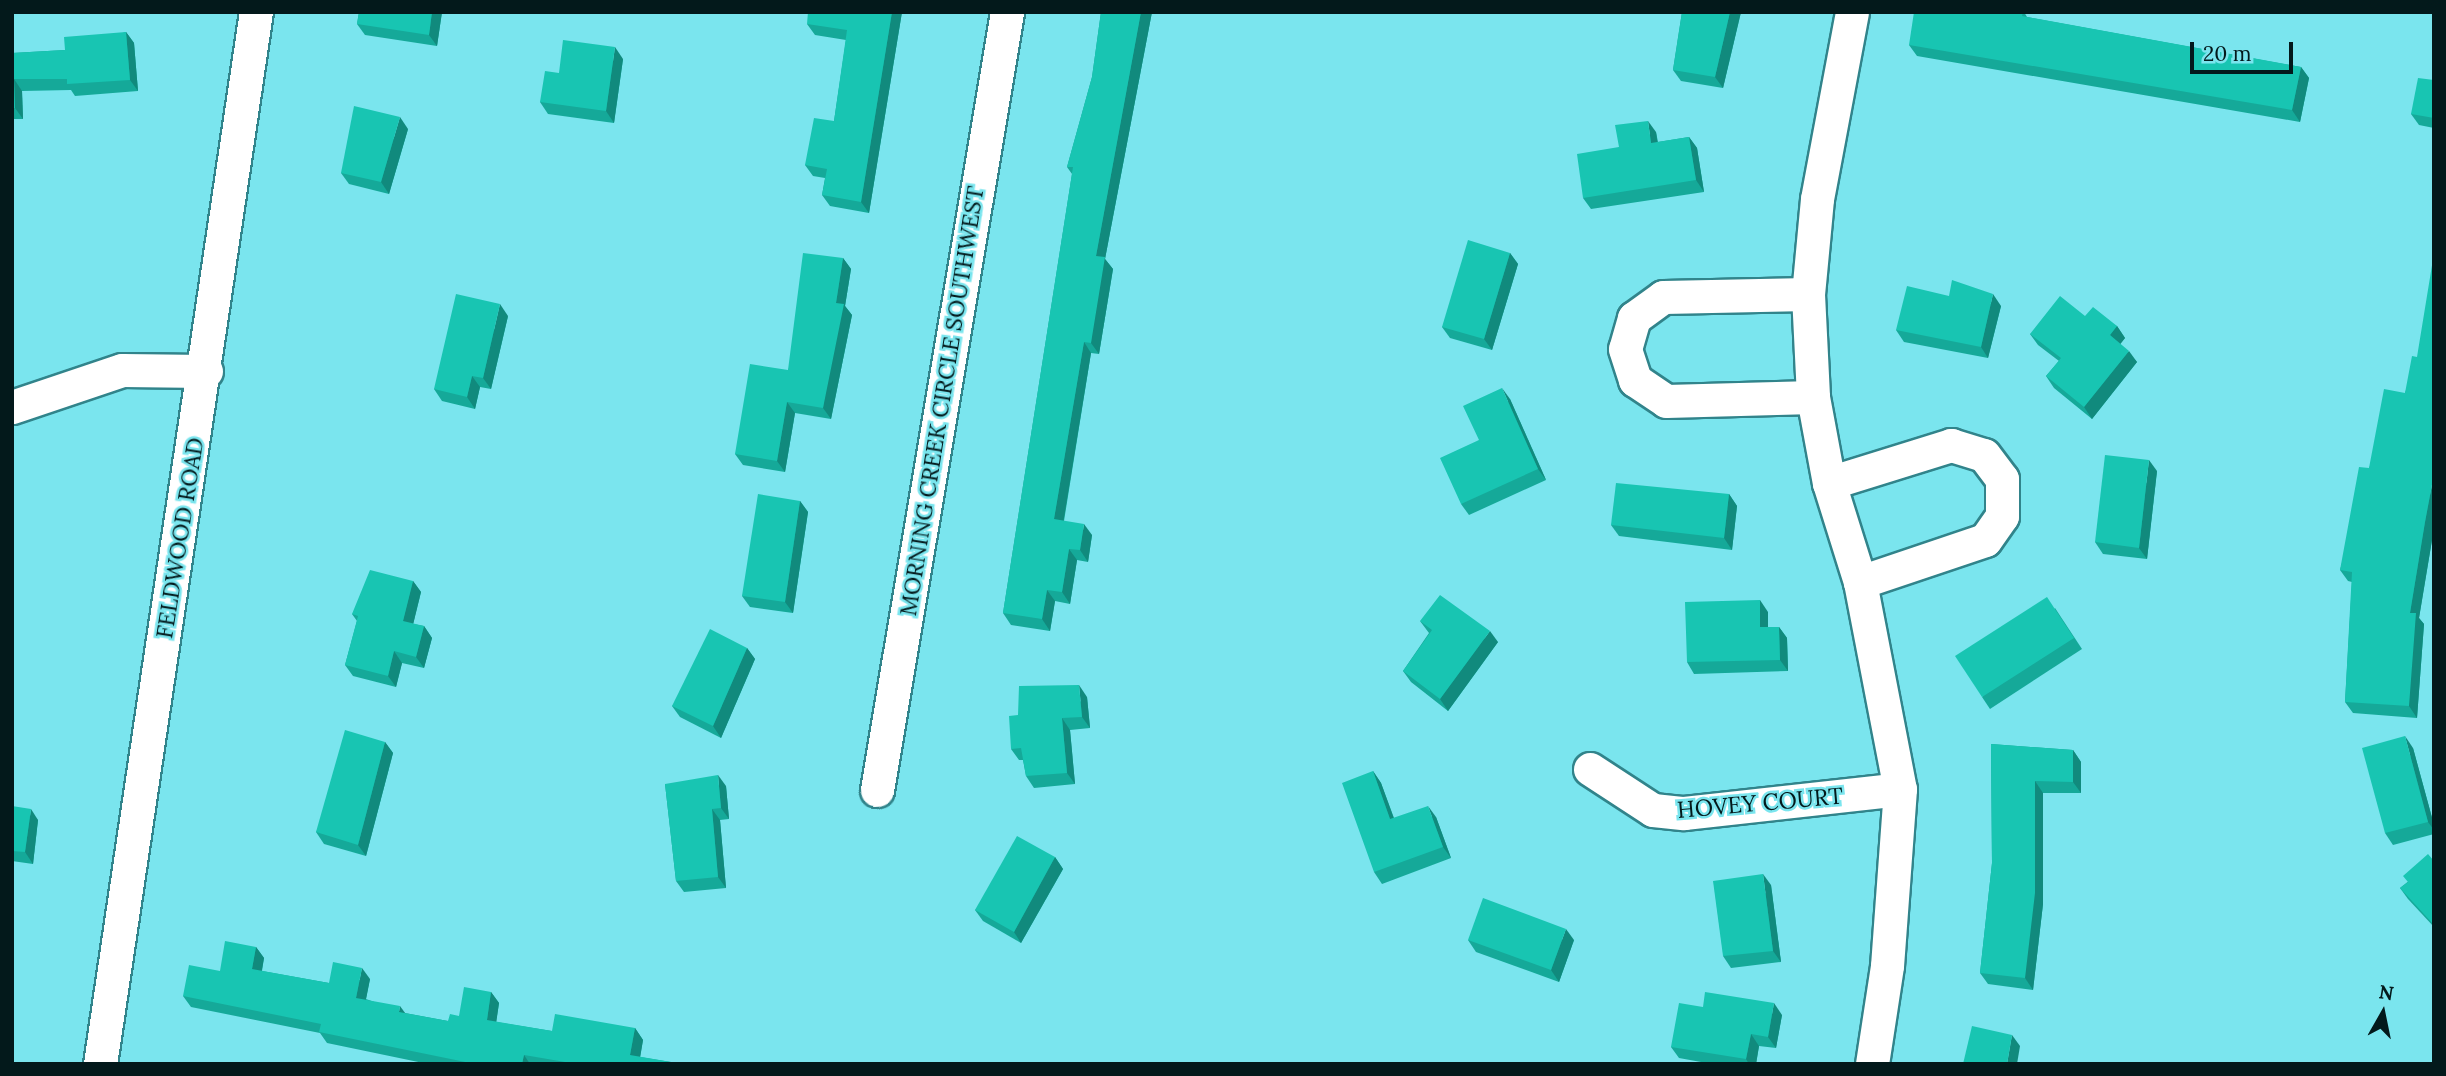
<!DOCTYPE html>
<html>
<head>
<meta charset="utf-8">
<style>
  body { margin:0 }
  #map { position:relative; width:2446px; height:1076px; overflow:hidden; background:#7ae5ee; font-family:Lora,serif }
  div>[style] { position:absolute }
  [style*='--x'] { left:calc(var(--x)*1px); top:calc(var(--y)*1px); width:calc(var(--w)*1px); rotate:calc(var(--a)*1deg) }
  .roads { filter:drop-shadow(2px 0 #31848b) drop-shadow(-2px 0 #31848b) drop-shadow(0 2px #31848b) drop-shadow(0 -2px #31848b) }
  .minor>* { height:33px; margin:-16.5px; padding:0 16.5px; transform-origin:16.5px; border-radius:16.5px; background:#fff }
  .wall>* { inset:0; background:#15a999 }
  .shaded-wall>* { inset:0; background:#118a7d }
  .building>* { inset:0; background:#18c5b2 }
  span { translate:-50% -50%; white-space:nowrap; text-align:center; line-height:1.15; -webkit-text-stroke:5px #7ae5ee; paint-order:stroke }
  .street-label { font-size:23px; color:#03191b }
  .frame { position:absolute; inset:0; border:14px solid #03191b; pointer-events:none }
  .north { position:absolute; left:2348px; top:978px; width:70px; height:70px; -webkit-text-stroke:5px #7ae5ee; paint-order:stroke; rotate:9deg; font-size:19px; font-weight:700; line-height:28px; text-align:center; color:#03191b }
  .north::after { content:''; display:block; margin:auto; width:24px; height:32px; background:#03191b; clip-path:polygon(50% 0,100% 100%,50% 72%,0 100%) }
  .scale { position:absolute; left:2190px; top:42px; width:103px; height:32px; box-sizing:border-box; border:4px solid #03191b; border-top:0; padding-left:9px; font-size:21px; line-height:24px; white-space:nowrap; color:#03191b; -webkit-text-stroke:5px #7ae5ee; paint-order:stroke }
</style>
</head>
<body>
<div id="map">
  <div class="roads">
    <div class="minor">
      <div style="--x:1852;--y:12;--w:190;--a:100.6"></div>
      <div style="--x:1817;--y:199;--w:95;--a:95.4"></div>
      <div style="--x:1808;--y:294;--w:103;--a:87.2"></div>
      <div style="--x:1813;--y:397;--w:87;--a:79.5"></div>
      <div style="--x:1829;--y:483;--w:104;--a:72.6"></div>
      <div style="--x:1860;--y:582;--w:211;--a:79.1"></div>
      <div style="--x:1900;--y:789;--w:177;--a:94.2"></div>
      <div style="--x:1887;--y:966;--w:99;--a:98.7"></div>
      <div style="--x:1808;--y:294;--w:145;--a:178.8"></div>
      <div style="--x:1663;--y:297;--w:36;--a:144"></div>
      <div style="--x:1634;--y:318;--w:32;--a:106"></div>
      <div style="--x:1625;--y:349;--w:33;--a:72"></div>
      <div style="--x:1635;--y:380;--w:37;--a:34"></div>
      <div style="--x:1666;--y:401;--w:147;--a:-1.6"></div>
      <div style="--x:12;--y:407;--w:116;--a:-18.6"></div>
      <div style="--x:122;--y:370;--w:84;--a:0.7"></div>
      <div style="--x:1829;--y:483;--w:128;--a:-17.3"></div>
      <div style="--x:1951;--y:445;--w:34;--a:17"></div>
      <div style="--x:1984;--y:455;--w:30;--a:53"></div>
      <div style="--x:2002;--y:479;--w:37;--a:90"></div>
      <div style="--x:2002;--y:516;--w:29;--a:125"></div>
      <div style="--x:1985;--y:540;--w:132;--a:161.4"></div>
      <div style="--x:1590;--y:769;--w:75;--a:33.1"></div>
      <div style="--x:1653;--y:810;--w:31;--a:6"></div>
      <div style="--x:1684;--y:813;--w:217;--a:-6.3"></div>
      <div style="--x:877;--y:790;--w:789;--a:-80.51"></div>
      <div style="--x:100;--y:1064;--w:1064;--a:-81.57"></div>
    </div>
  </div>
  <div class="wall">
    <div style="clip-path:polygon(359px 12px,442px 12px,437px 46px,365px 35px,357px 24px)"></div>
    <div style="clip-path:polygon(902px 12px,869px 213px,830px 206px,822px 195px,825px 178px,813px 176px,805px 165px,834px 121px,846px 40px,815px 35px,807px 24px)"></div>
    <div style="clip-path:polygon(1101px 12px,1152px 12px,1105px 259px,1113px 269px,1099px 354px,1091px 353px,1064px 521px,1092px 535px,1088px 562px,1077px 560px,1070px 604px,1055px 601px,1050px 631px,1011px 625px,1003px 613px,1072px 174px,1067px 167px,1092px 77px)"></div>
    <div style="clip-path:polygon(1682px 12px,1741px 12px,1723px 88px,1681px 81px,1673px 70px)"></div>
    <div style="clip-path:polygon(1984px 12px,2024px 12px,2027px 17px,2301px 67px,2309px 78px,2300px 122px,1917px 56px,1909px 45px,1984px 14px)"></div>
    <div style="clip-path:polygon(126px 32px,134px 43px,138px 91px,75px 96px,71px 90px,22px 91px,23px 119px,12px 119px,12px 53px,65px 50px)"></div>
    <div style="clip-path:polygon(623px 59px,614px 123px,548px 114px,540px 102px,559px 73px)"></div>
    <div style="clip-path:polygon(2434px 80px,2434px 128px,2419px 125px,2411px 114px)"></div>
    <div style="clip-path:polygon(408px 129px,389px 194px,349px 184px,341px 173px)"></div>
    <div style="clip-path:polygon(1656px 132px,1658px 142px,1689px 137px,1697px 148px,1704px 192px,1591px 209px,1583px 198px,1619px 147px)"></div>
    <div style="clip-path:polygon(1510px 253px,1518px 264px,1492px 350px,1450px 338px,1442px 327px)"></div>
    <div style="clip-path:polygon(843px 258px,851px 269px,845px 306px,852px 315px,831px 419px,795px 413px,785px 472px,743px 465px,735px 454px,788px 370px)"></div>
    <div style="clip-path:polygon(1949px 296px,2001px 306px,1988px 358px,1904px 342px,1896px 330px)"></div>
    <div style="clip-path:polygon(508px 316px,491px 389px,480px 387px,475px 409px,442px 401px,434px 389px)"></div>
    <div style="clip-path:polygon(2085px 316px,2117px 326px,2125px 338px,2120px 344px,2137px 362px,2092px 419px,2054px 388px,2046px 376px,2059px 361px,2038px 345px,2030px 334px)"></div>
    <div style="clip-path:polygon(2417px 357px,2434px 528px,2419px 618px,2424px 624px,2417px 718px,2353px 713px,2345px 702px,2352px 582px,2348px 581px,2340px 570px,2369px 468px,2405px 393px)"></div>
    <div style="clip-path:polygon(1510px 399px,1546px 480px,1469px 515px,1461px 504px,1479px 440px)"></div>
    <div style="clip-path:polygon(2157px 471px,2147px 559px,2103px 554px,2095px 542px)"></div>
    <div style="clip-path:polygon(1729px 494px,1737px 506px,1732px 550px,1619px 536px,1611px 525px)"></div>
    <div style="clip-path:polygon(800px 501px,808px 512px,793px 613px,750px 607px,742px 596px)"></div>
    <div style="clip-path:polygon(413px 581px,421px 592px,413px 624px,424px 626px,432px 638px,424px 668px,402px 663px,396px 687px,353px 676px,345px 665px,357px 621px,352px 614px)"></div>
    <div style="clip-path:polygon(2055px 608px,2082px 649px,1990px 709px,1982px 697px)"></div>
    <div style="clip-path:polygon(1768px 612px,1768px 627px,1779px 627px,1787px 638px,1788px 671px,1694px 674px,1687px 662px)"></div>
    <div style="clip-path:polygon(1420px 621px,1498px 642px,1448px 711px,1411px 682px,1403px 671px,1429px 633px)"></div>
    <div style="clip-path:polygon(747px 648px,755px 659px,721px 738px,680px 717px,672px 706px)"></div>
    <div style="clip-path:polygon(1087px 697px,1090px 728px,1070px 730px,1075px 784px,1034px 788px,1026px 776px,1023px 760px,1019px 760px,1011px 749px)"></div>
    <div style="clip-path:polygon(385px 742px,393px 753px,366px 856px,324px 844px,316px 832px)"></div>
    <div style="clip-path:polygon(1991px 744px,2073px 750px,2081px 762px,2081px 793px,2043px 793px,2043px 904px,2033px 990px,1988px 984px,1980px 973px,1992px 863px)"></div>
    <div style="clip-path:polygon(2413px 748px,2434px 825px,2434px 834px,2393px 845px,2385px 833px)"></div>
    <div style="clip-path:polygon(1373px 771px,1381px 783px,1394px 818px,1436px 817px,1451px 858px,1382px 884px,1374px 872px)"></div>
    <div style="clip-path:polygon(665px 784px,726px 786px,729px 819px,720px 820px,726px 888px,684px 892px,676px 881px)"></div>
    <div style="clip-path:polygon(12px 806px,38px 820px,33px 864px,12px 861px)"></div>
    <div style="clip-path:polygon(1055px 857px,1063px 869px,1021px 943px,983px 921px,975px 910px)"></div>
    <div style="clip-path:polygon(2434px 861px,2434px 927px,2408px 899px,2400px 888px)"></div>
    <div style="clip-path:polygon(1771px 885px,1781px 962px,1731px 968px,1723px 956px)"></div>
    <div style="clip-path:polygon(1468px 940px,1574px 940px,1559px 982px,1476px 952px)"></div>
    <div style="clip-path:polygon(256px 947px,264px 958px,262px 971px,329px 983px,370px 979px,366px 999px,405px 1013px,448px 1021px,459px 1016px,491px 992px,499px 1003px,496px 1022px,552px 1031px,635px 1028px,643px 1040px,640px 1057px,683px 1064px,428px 1064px,327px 1043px,320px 1033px,191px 1007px,183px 996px)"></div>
    <div style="clip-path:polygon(1703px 1007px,1782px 1015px,1776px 1048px,1759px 1046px,1756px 1064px,1712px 1064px,1679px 1058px,1671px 1047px)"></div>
  </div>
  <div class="shaded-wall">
    <div style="clip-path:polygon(432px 12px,442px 12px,437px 46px,429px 35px)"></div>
    <div style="clip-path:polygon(892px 12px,902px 12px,869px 213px,861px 202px)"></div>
    <div style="clip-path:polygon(1141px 12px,1152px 12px,1105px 259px,1113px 269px,1099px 354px,1091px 343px,1096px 256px)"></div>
    <div style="clip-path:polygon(1730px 12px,1741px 12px,1723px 88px,1715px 77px)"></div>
    <div style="clip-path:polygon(126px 32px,134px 43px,138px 91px,130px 80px)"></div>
    <div style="clip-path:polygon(615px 47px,623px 59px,614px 123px,606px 111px)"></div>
    <div style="clip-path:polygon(2301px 67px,2309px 78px,2300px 122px,2292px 110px)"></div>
    <div style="clip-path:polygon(14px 79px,22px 91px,23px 119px,15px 108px)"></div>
    <div style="clip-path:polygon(400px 117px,408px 129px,389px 194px,381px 182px)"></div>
    <div style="clip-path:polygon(1648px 121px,1656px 132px,1659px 154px,1651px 143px)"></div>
    <div style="clip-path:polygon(1689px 137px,1697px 148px,1704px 192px,1696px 180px)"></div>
    <div style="clip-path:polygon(1510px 253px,1518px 264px,1492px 350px,1484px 339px)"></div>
    <div style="clip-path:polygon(843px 258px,851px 269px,845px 306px,852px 315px,831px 419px,823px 408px,836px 303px)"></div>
    <div style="clip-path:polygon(1993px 294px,2001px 306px,1988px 358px,1981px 347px)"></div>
    <div style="clip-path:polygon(500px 304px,508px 316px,491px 389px,483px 378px)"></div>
    <div style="clip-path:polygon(2117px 326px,2125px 338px,2118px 347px,2110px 335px)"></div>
    <div style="clip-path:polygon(1084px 342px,1091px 353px,1062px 530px,1054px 519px)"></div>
    <div style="clip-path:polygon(2129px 351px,2137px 362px,2092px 419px,2084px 407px)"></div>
    <div style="clip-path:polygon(472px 376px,480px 387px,475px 409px,467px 397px)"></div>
    <div style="clip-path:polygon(1502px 388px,1510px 399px,1546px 480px,1538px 469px)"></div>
    <div style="clip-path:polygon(787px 402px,795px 413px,785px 472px,777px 461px)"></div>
    <div style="clip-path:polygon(2149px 460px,2157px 471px,2147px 559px,2139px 548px)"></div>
    <div style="clip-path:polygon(2434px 474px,2434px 528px,2419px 618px,2424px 624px,2417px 718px,2409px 706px,2410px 613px,2425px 522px)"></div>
    <div style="clip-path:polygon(1729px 494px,1737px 506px,1732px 550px,1724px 538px)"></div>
    <div style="clip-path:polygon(800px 501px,808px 512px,793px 613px,785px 602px)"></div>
    <div style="clip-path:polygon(1084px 524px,1092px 535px,1088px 562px,1080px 550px)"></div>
    <div style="clip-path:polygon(1069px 549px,1077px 560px,1070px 604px,1062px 592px)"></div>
    <div style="clip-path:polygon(413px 581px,421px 592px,411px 633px,403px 621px)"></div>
    <div style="clip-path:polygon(1047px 590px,1055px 601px,1050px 631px,1042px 619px)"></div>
    <div style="clip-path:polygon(1760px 600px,1768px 612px,1768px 639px,1760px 627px)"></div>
    <div style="clip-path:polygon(424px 626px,432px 638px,424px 668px,416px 657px)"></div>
    <div style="clip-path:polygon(1779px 627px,1787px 638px,1788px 671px,1780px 660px)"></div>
    <div style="clip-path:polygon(1490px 631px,1498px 642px,1448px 711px,1440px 699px)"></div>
    <div style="clip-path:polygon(747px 648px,755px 659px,721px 738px,713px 726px)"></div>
    <div style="clip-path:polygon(394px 651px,402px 663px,396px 687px,388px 676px)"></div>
    <div style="clip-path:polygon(1079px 685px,1087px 697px,1090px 728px,1082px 717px)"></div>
    <div style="clip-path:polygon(1062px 718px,1070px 730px,1075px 784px,1067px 773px)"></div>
    <div style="clip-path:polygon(2405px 736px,2413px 748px,2434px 825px,2434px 830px,2428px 822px)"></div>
    <div style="clip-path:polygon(385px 742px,393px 753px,366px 856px,358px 845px)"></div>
    <div style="clip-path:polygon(2073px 750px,2081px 762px,2081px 793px,2073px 782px)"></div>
    <div style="clip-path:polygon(1373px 771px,1381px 783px,1398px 830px,1390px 819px)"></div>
    <div style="clip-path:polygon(718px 775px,726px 786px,729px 819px,721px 808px)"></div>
    <div style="clip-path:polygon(2035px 781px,2043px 793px,2043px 904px,2033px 990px,2025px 978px)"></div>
    <div style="clip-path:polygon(1428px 806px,1436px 817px,1451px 858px,1443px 847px)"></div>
    <div style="clip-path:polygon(31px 809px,38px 820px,33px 864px,25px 852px)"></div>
    <div style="clip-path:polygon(712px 809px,720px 820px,726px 888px,718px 877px)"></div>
    <div style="clip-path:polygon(1055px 857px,1063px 869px,1021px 943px,1014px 932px)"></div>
    <div style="clip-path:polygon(1763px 874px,1771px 885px,1781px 962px,1773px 951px)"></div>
    <div style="clip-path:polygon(1566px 929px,1574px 940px,1559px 982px,1551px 970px)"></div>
    <div style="clip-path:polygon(256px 947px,264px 958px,260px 980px,252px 969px)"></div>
    <div style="clip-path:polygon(362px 968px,370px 979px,364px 1009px,356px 998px)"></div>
    <div style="clip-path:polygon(491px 992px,499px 1003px,495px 1031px,487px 1020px)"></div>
    <div style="clip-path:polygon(1774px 1003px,1782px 1015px,1776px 1048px,1768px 1037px)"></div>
    <div style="clip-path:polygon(400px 1006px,408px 1017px,399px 1012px)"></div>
    <div style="clip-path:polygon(635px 1028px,643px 1040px,639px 1064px,630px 1055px)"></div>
    <div style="clip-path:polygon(1751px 1034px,1759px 1046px,1756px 1064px,1749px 1064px,1746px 1059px)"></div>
    <div style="clip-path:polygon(2012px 1035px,2020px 1046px,2017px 1064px,2007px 1064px)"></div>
    <div style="clip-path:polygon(524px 1055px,530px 1064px,522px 1064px)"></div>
  </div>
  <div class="building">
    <div style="clip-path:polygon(359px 12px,432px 12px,429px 35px,357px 24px)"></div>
    <div style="clip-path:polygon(808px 12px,892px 12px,861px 202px,822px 195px,827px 169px,805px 165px,814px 118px,834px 121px,847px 30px,807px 24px)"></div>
    <div style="clip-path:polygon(1101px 12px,1141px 12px,1096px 256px,1105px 257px,1091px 343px,1084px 342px,1054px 519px,1084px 524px,1080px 550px,1069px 549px,1062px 592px,1047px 590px,1042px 619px,1003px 613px,1073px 167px,1067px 167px,1092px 77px)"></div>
    <div style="clip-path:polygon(1682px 12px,1730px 12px,1715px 77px,1673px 70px)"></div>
    <div style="clip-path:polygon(1914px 12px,1970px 12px,1984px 14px,1984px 12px,2023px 12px,2022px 16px,2301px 67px,2292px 110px,1909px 45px)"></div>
    <div style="clip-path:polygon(126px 32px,130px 80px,67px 84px,67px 79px,14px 79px,15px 108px,12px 108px,12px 53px,65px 50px,64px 37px)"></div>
    <div style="clip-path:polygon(563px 40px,615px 47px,606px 111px,540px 102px,545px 71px,559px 73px)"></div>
    <div style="clip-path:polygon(2418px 78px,2434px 80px,2434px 118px,2411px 114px)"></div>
    <div style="clip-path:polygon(354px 106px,400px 117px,381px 182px,341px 173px)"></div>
    <div style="clip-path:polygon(1648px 121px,1651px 143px,1689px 137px,1696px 180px,1583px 198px,1577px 154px,1619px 147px,1615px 125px)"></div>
    <div style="clip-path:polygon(1468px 240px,1510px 253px,1484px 339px,1442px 327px)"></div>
    <div style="clip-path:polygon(803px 253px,843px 258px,836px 303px,844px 304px,823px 408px,787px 402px,777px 461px,735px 454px,750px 364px,788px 370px)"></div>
    <div style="clip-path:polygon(2434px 253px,2434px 474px,2425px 522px,2410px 613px,2416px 613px,2409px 706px,2345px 702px,2352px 572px,2340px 570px,2359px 467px,2369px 468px,2384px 389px,2405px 393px,2412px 356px,2417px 357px)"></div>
    <div style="clip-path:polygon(1952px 280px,1993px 294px,1981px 347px,1896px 330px,1907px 286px,1949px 296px)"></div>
    <div style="clip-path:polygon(456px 294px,500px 304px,483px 378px,472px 376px,467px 397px,434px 389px)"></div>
    <div style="clip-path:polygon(2060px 296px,2085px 316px,2093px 307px,2117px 326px,2110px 335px,2129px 351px,2084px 407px,2046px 376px,2061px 358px,2030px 334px)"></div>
    <div style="clip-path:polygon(1502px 388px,1538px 469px,1461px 504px,1440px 458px,1479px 440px,1463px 406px)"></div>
    <div style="clip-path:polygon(2105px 455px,2149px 460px,2139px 548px,2095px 542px)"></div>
    <div style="clip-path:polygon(1616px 483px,1729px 494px,1724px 538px,1611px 525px)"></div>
    <div style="clip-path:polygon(758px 494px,800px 501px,785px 602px,742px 596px)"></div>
    <div style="clip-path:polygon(370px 570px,413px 581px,403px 621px,424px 626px,416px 657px,394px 651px,388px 676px,345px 665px,358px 616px,352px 614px)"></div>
    <div style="clip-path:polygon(1440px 595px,1490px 631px,1440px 699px,1403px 671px,1432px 630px,1420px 621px)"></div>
    <div style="clip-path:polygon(2047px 597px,2074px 638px,1982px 697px,1955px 656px)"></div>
    <div style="clip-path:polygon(1760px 600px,1760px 627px,1779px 627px,1780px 660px,1687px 662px,1685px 602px)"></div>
    <div style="clip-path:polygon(710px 629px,747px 648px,713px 726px,672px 706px)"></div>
    <div style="clip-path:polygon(1079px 685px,1082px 717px,1062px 718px,1067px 773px,1026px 776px,1021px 748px,1011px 749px,1009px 716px,1018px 715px,1019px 686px)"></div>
    <div style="clip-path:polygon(345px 730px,385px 742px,358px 845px,316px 832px)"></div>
    <div style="clip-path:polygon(2405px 736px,2428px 822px,2385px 833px,2362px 748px)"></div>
    <div style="clip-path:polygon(1991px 744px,2073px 750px,2073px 782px,2035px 781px,2035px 893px,2025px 978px,1980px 973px,1992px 863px)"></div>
    <div style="clip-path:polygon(1373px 771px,1390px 819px,1428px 806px,1443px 847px,1374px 872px,1342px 783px)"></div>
    <div style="clip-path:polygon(718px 775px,721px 808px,712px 809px,718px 877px,676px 881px,665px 784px)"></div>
    <div style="clip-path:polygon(12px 806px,31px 809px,25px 852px,12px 851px)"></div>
    <div style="clip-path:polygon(1017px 836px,1055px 857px,1014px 932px,975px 910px)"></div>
    <div style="clip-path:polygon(2428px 854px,2434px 861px,2434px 925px,2400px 888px,2408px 882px,2403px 876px)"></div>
    <div style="clip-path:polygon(1763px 874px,1773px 951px,1723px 956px,1713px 881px)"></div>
    <div style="clip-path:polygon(1483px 898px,1566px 929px,1551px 970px,1468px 940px)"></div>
    <div style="clip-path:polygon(225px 941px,256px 947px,252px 969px,329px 983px,333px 962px,362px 968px,356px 998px,400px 1006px,399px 1012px,448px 1021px,450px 1014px,459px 1016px,464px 987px,491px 992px,487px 1020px,552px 1031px,555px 1014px,635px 1028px,630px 1055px,683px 1064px,577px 1064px,524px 1055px,522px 1064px,475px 1064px,319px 1032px,321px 1024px,183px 996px,189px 965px,220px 971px)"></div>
    <div style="clip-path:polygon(1705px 992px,1774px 1003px,1768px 1037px,1751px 1034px,1746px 1059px,1671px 1047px,1679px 1003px,1703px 1007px)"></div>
    <div style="clip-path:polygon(1972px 1026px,2012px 1035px,2007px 1064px,1963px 1064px)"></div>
  </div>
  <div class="street-label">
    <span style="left:942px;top:401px;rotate:-81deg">MORNING CREEK CIRCLE SOUTHWEST</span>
    <span style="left:180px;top:538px;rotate:-81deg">FELDWOOD ROAD</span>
    <span style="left:1760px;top:803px;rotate:-5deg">HOVEY COURT</span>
  </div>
  <div class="frame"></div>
  <div class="north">N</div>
  <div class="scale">20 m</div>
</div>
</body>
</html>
